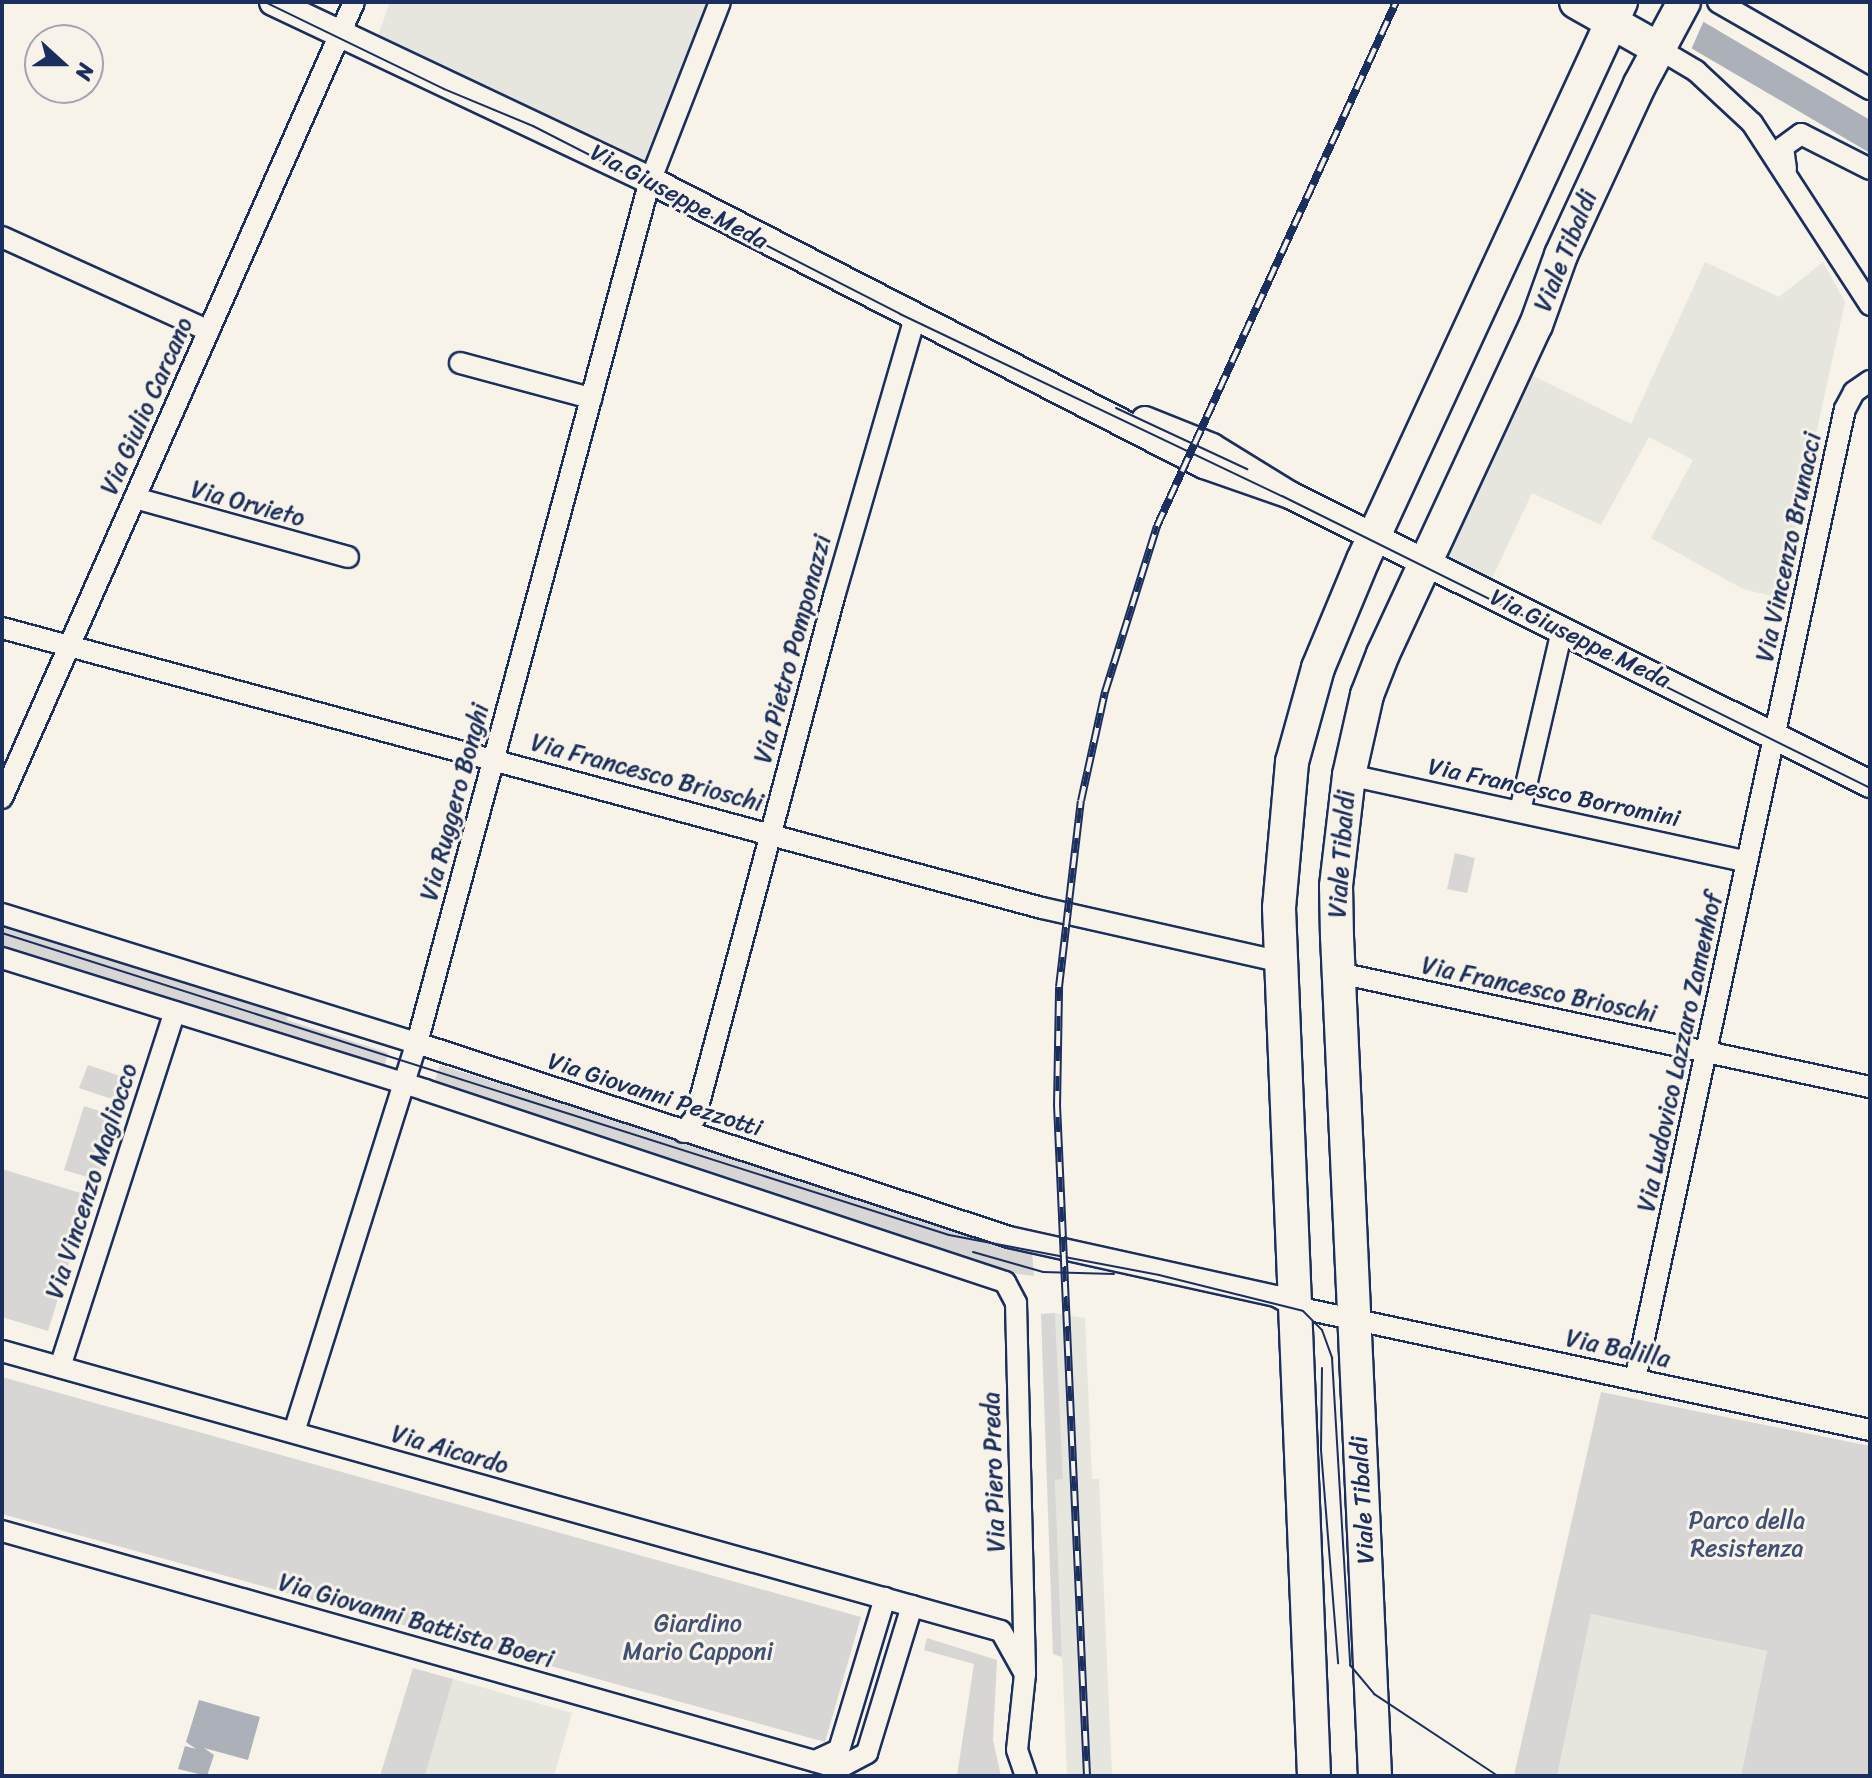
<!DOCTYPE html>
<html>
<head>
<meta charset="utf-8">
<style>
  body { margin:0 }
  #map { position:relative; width:1872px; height:1778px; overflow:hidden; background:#f7f3e8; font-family:Sriracha,sans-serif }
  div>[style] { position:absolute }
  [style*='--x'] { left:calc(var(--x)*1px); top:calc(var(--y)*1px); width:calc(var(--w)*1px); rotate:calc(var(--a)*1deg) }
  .built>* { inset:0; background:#e6e5de }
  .green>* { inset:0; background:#d7d6d4 }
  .water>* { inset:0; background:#acb0b9 }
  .pier>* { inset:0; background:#f7f3e8 }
  .roads { filter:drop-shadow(2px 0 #1b2f5e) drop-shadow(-2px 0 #1b2f5e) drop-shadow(0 2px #1b2f5e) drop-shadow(0 -2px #1b2f5e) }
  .minor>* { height:20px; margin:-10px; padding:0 10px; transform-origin:10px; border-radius:10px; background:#f7f3e8 }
  .tertiary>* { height:26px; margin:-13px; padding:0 13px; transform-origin:13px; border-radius:13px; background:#f7f3e8 }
  .primary>* { height:32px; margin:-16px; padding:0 16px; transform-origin:16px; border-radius:16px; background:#f7f3e8 }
  .tram>* { height:2px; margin:-1px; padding:0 1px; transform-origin:1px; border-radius:1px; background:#1b2f5e }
  .rail>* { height:8px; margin-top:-4px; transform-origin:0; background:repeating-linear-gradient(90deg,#f7f3e8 0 15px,#1b2f5e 0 30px); box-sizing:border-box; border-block:2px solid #1b2f5e }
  span { translate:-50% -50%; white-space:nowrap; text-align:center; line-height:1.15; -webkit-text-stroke:6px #f7f3e8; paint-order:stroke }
  .street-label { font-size:24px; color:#1b2f5e }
  .park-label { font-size:24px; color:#415076 }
  .frame { position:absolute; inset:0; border:4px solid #1b2f5e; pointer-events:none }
  .north { position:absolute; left:24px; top:24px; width:80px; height:80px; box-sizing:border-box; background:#f7f3e8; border:2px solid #9fa5b1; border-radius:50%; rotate:111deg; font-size:22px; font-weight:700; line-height:32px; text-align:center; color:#1b2f5e }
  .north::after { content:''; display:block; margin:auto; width:28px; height:36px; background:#1b2f5e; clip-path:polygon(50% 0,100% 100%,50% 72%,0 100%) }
</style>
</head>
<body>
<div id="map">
  <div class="built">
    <div style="clip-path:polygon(390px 2px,718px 2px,647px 176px,375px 44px)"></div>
    <div style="clip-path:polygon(1705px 262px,1779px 297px,1823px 262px,1845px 302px,1780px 598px,1743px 589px,1651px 538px,1693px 460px,1649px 437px,1601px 525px,1532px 493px,1488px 587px,1430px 557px,1519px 369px,1631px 424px)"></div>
    <div style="clip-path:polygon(1055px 1313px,1085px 1318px,1092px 1479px,1099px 1479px,1112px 1776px,1067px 1776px,1055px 1479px,1063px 1479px)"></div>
    <div style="clip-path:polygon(1591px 1614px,1767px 1651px,1741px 1776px,1557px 1776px)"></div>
    <div style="clip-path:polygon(453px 1679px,572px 1713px,554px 1776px,425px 1776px)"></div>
  </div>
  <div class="green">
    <div style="clip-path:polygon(1455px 853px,1475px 858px,1467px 893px,1447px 889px)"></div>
    <div style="clip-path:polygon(2px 924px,288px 1014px,287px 1020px,388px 1053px,383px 1070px,2px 953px)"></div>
    <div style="clip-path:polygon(88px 1065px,132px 1080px,124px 1103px,79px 1088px)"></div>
    <div style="clip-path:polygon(440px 1065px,1032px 1251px,1034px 1276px,1006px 1272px,530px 1120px,531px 1114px,434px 1083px)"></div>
    <div style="clip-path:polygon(84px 1106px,117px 1117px,97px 1180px,64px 1170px)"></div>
    <div style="clip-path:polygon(2px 1169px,90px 1196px,48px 1331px,2px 1317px)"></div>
    <div style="clip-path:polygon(1055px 1313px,1063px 1479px,1055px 1480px,1062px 1657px,1053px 1654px,1041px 1314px)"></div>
    <div style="clip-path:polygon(2px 1377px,861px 1617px,825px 1742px,2px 1514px)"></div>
    <div style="clip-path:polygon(1601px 1392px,1870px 1446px,1870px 1776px,1741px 1776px,1767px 1651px,1591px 1614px,1557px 1776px,1514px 1775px)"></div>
    <div style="clip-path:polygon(927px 1638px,997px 1660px,993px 1740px,1001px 1776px,957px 1776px,974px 1664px,924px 1650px)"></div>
    <div style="clip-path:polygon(413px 1668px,453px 1679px,425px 1776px,380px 1776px)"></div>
  </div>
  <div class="water">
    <div style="clip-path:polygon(1670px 2px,1870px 120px,1870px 153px,1691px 48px)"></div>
    <div style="clip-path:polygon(199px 1700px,260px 1717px,248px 1760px,204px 1748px,214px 1755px,207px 1776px,178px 1769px,185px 1746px,196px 1749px,186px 1742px)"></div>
  </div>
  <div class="pier">
    <div style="clip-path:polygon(1609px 2px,1677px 2px,1705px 18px,1690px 52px)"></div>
  </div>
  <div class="roads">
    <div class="minor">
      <div style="--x:1718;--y:2;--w:175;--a:29.8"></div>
      <div style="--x:1659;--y:49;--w:43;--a:30.7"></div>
      <div style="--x:1696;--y:71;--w:76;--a:42.9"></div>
      <div style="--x:1752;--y:123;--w:217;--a:57"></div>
      <div style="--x:1786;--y:169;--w:22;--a:-98"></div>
      <div style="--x:1783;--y:147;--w:22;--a:-36"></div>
      <div style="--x:1801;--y:134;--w:77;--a:26.9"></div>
      <div style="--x:2;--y:237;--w:227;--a:24.4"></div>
      <div style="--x:460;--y:363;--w:136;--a:15"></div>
      <div style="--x:135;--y:498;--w:221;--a:15.5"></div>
      <div style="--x:2;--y:628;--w:1077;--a:15.07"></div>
      <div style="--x:1042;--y:908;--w:245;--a:12.7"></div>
      <div style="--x:1349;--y:775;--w:407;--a:12.3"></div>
      <div style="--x:2;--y:798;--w:870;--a:-66.14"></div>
      <div style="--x:1520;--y:811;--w:186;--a:-76.9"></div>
      <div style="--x:2;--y:914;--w:435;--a:17.3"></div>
      <div style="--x:417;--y:1043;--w:623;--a:18.14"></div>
      <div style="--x:1009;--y:1237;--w:273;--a:12.5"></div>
      <div style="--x:1276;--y:1296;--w:23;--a:29"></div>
      <div style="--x:1296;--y:1307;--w:587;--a:12.09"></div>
      <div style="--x:2;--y:958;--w:443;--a:17.3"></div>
      <div style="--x:425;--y:1090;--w:611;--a:18.32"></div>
      <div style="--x:1005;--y:1282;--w:24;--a:62"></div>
      <div style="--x:1016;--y:1303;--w:371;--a:88.6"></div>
      <div style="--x:1339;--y:973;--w:543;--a:12.12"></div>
      <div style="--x:684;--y:1132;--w:18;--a:-52"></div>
      <div style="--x:695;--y:1118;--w:543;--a:-75.07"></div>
      <div style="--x:835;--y:593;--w:287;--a:-73.8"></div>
      <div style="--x:2;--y:1351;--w:1037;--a:15.66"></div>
      <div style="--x:1001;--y:1631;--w:49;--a:60.8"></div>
      <div style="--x:1025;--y:1674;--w:76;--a:96"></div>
      <div style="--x:1017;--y:1750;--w:28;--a:71"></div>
      <div style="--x:60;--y:1367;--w:373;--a:-72.1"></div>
      <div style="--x:1635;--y:1380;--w:993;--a:-77.8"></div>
      <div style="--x:1845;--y:409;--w:19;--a:-62"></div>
      <div style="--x:1854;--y:392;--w:19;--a:-35"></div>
      <div style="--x:294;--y:1432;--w:408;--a:-72.5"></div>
      <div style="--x:417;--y:1043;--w:890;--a:-74.89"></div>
      <div style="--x:649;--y:184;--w:195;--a:-68.7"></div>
      <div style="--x:2;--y:1531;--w:870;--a:15.81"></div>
      <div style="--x:839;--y:1768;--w:32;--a:-28"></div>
      <div style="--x:867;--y:1753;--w:154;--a:-73"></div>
      <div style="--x:815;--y:1761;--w:26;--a:-25"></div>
      <div style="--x:839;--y:1750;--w:159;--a:-73.2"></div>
    </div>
    <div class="tertiary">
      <div style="--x:273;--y:2;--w:417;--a:25.3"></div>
      <div style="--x:650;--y:180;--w:623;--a:27.22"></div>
      <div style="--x:1204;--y:465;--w:91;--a:19.2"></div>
      <div style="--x:1145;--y:420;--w:72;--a:21.9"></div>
      <div style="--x:1212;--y:447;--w:92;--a:31.6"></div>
      <div style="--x:1290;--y:495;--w:648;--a:26.49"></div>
    </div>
    <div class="primary">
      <div style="--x:1576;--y:2;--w:95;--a:29.5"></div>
      <div style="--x:1314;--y:1776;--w:869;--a:-92.31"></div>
      <div style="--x:1279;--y:908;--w:147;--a:-84.9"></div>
      <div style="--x:1292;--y:762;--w:98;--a:-74.5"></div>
      <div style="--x:1318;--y:668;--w:117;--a:-67.4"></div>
      <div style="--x:1363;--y:560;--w:615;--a:-65.19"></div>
      <div style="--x:1375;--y:1776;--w:840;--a:-92.59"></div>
      <div style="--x:1337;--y:937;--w:51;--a:-91.1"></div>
      <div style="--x:1336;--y:886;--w:112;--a:-83.3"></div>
      <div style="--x:1349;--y:775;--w:82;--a:-77.3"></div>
      <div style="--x:1367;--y:695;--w:44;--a:-68.7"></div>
      <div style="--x:1383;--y:654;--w:363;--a:-65.1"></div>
      <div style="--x:1536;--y:325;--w:74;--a:-70.3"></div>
      <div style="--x:1561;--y:255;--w:188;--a:-65.2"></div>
      <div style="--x:1640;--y:84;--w:93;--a:-61.8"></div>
    </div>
  </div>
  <div class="tram">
    <div style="--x:265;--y:2;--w:199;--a:25.9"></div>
    <div style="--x:444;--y:89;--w:96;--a:22.6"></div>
    <div style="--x:533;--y:126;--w:412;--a:27.1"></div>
    <div style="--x:900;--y:314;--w:423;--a:25.5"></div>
    <div style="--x:1282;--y:496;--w:657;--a:26.41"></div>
    <div style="--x:1116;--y:408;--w:145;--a:25"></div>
    <div style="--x:2;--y:933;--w:994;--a:17.69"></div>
    <div style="--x:949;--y:1235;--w:214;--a:10.8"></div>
    <div style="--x:1159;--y:1275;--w:148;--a:14"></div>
    <div style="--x:1303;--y:1311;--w:27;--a:45"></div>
    <div style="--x:1322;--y:1330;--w:30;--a:70"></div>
    <div style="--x:1332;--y:1358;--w:308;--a:86.6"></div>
    <div style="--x:1350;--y:1665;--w:38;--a:50"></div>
    <div style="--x:1374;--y:1694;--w:149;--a:33.5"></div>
    <div style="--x:973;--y:1252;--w:73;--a:15.9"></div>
    <div style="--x:1043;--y:1272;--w:71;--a:1.6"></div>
    <div style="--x:1322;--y:1368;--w:82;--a:90.7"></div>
    <div style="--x:1321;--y:1450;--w:214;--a:85.4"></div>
  </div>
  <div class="rail">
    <div style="--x:1087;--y:1776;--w:671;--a:-92.56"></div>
    <div style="--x:1057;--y:1106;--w:119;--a:-89"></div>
    <div style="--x:1059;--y:987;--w:187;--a:-83.3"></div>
    <div style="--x:1081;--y:801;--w:112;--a:-77.6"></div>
    <div style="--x:1105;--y:692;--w:174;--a:-72.6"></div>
    <div style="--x:1157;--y:526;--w:576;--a:-65.48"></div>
  </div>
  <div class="street-label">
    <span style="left:679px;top:197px;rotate:28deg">Via Giuseppe Meda</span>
    <span style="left:1566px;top:251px;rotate:-68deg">Viale Tibaldi</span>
    <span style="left:147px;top:406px;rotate:-66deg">Via Giulio Carcano</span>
    <span style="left:248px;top:504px;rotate:15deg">Via Orvieto</span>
    <span style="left:1789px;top:547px;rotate:-78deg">Via Vincenzo Brunacci</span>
    <span style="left:1580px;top:639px;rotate:26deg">Via Giuseppe Meda</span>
    <span style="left:793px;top:649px;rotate:-75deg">Via Pietro Pomponazzi</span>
    <span style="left:647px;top:773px;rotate:15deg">Via Francesco Brioschi</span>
    <span style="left:1554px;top:793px;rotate:12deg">Via Francesco Borromini</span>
    <span style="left:455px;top:802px;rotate:-75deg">Via Ruggero Bonghi</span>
    <span style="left:1342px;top:854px;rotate:-86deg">Viale Tibaldi</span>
    <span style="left:1539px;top:990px;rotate:12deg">Via Francesco Brioschi</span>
    <span style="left:1680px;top:1052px;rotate:-78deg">Via Ludovico Lazzaro Zamenhof</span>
    <span style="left:655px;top:1095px;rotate:18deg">Via Giovanni Pezzotti</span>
    <span style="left:92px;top:1181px;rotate:-72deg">Via Vincenzo Magliocco</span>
    <span style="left:1618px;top:1349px;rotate:12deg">Via Balilla</span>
    <span style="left:450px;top:1450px;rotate:16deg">Via Aicardo</span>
    <span style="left:994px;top:1472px;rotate:-92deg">Via Piero Preda</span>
    <span style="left:1363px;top:1500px;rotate:-93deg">Viale Tibaldi</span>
    <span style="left:416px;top:1621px;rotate:16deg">Via Giovanni Battista Boeri</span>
  </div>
  <div class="park-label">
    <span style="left:1747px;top:1535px">Parco della<br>Resistenza</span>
    <span style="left:698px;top:1638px">Giardino<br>Mario Capponi</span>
  </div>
  <div class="frame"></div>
  <div class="north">N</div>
</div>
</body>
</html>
